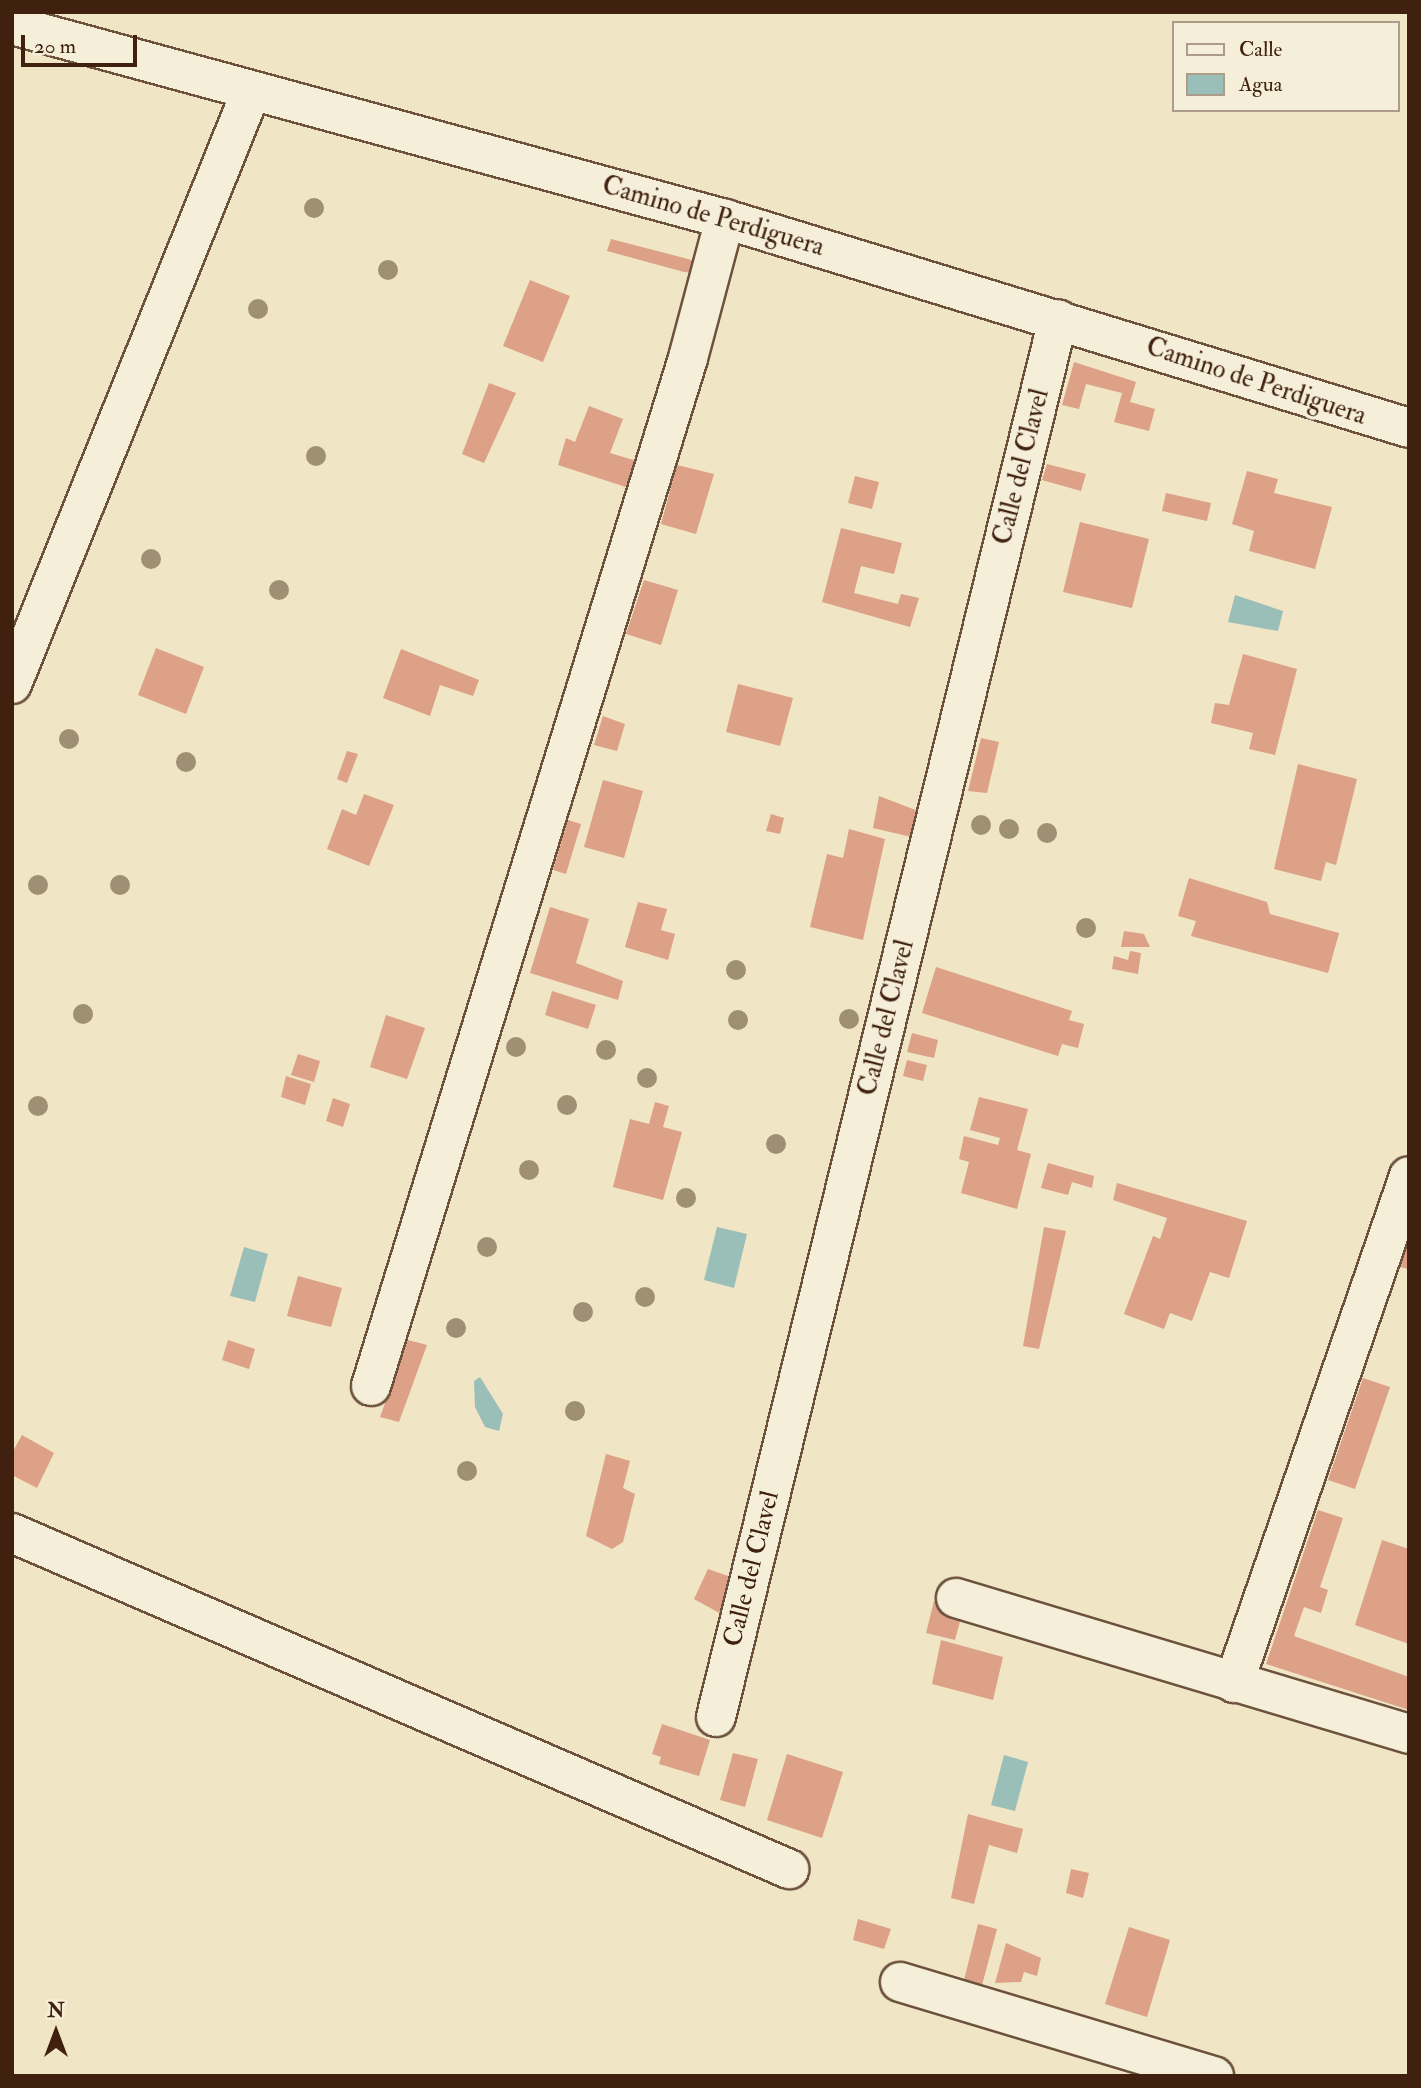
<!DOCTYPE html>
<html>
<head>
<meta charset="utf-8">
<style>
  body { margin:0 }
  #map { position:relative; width:1421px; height:2088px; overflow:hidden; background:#f0e5c5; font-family:"IM FELL Double Pica",serif }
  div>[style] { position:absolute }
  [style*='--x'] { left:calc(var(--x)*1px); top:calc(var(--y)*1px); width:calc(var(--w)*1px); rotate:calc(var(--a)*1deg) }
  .water>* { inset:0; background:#9abfb8 }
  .building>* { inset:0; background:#dca187 }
  .roads { filter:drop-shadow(2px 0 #6c523d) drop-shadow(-2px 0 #6c523d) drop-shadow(0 2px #6c523d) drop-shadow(0 -2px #6c523d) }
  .minor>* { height:38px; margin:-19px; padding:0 19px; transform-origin:19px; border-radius:19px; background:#f5eed9 }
  .trees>* { width:20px; height:20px; margin:-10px; border-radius:50%; background:#9f9074 }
  span { translate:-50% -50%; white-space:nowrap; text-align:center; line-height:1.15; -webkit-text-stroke:7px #f5eed9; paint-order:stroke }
  .street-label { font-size:26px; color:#402110 }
  .frame { position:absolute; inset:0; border:14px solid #402110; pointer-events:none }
  .legend { position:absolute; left:1172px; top:21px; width:228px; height:91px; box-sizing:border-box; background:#f5eed9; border:2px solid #ad9c89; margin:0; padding:9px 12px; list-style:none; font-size:21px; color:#402110 }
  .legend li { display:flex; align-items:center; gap:14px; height:35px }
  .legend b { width:35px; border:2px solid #ad9c89 }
  .north { position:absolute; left:21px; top:1997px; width:70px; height:70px; -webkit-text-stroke:5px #f5eed9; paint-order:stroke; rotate:0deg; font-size:19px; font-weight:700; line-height:28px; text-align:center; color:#402110 }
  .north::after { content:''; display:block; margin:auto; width:24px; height:32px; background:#402110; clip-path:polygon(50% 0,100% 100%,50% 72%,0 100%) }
  .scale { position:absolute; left:21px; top:35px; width:116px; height:32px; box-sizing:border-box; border:4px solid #402110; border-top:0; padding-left:9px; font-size:21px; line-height:24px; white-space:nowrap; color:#402110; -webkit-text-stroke:5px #f5eed9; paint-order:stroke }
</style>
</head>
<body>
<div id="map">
  <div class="water">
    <div style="clip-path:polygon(1235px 595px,1283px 611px,1278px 631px,1228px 622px)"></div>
    <div style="clip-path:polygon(717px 1227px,747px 1234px,734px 1288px,704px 1280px)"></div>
    <div style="clip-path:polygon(244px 1247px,268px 1254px,255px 1302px,230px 1296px)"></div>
    <div style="clip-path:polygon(480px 1377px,503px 1414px,499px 1431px,485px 1427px,475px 1407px,474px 1381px)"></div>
    <div style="clip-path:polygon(1004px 1755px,1028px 1762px,1015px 1811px,991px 1805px)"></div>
  </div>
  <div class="building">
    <div style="clip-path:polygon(611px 239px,688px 259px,703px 264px,700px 273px,684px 272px,607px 251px)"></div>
    <div style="clip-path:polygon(530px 280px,570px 296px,543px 362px,503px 346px)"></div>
    <div style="clip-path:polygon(1074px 362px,1136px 382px,1130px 402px,1155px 409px,1149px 431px,1114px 422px,1122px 393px,1086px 384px,1079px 409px,1062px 405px)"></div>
    <div style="clip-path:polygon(489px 383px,516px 393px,484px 463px,462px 454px)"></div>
    <div style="clip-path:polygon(589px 406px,623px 419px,610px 453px,640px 462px,632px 489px,558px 465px,566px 438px,575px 442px)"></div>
    <div style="clip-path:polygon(1047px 464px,1086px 474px,1081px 491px,1042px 480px)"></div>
    <div style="clip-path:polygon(677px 465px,714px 474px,696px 534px,661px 524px)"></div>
    <div style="clip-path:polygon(1247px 471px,1278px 479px,1274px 493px,1332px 507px,1315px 569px,1249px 551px,1254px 531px,1232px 524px)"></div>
    <div style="clip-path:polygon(855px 476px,879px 482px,872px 509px,848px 503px)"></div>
    <div style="clip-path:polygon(1166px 493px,1211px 503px,1207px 521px,1162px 511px)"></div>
    <div style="clip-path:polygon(1080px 522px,1149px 539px,1132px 608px,1063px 592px)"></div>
    <div style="clip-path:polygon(841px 528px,902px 543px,894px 574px,861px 566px,854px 593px,898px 604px,901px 594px,919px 598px,910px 627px,822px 602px)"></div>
    <div style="clip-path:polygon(644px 580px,678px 590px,661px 645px,626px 634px)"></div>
    <div style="clip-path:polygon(156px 648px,204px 667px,186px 714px,138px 695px)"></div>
    <div style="clip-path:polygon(401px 649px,479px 680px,473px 696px,440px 685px,430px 716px,383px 698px)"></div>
    <div style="clip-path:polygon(1243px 654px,1297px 669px,1275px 755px,1249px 749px,1253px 733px,1211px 723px,1215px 703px,1229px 705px)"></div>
    <div style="clip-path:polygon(738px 684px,793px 698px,780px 746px,726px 732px)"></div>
    <div style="clip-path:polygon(603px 716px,625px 724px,617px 751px,594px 745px)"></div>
    <div style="clip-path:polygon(981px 738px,999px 742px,987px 793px,968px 791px)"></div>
    <div style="clip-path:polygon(347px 751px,358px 754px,347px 783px,337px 779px)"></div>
    <div style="clip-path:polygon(1298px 764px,1357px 779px,1336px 865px,1326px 862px,1321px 881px,1274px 869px)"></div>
    <div style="clip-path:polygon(603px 780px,643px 791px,624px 858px,584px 847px)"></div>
    <div style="clip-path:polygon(364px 794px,394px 805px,369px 866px,327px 849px,342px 809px,356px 815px)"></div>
    <div style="clip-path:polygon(879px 796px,926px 814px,920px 839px,873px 828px)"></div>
    <div style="clip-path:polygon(771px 814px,784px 818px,780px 834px,766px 831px)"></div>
    <div style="clip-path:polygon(568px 820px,581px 824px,566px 874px,553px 870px)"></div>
    <div style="clip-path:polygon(849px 829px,885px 839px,863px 940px,810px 927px,827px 854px,843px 858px)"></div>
    <div style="clip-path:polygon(1189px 878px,1267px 902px,1270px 914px,1339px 933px,1328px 973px,1191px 936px,1196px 921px,1178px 916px)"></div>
    <div style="clip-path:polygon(638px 902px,667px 909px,661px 930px,675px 934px,668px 960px,625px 947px)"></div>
    <div style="clip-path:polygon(550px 907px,589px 919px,576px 963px,623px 981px,618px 1000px,530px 973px)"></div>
    <div style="clip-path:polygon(1124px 931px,1144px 934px,1150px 947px,1121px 947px)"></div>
    <div style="clip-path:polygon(1130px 951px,1141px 953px,1138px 974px,1112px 969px,1114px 956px,1128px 960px)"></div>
    <div style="clip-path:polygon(936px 967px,1072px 1011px,1069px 1020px,1084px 1024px,1078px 1048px,1062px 1044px,1058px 1056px,922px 1013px)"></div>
    <div style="clip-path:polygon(552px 991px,596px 1005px,588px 1029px,545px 1015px)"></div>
    <div style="clip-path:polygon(386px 1015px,425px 1028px,407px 1079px,370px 1067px)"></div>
    <div style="clip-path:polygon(912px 1033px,938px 1040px,934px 1058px,907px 1052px)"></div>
    <div style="clip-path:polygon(298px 1054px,320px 1061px,314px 1082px,291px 1075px)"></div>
    <div style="clip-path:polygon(907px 1060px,927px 1065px,923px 1081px,903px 1076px)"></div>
    <div style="clip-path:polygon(286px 1076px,311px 1084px,305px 1105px,281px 1097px)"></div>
    <div style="clip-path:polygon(979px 1097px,1028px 1109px,1017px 1150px,1031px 1154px,1017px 1209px,961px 1193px,969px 1162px,959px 1159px,964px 1136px,998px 1145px,1000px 1138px,970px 1130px)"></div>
    <div style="clip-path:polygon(333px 1098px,350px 1104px,343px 1127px,326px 1121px)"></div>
    <div style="clip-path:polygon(655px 1102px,669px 1106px,663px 1127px,682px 1132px,663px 1200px,613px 1187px,630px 1119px,649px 1124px)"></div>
    <div style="clip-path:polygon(1048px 1163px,1094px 1176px,1092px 1188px,1072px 1182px,1068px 1195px,1041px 1188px)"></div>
    <div style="clip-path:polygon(1117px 1183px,1247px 1221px,1229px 1278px,1210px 1272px,1192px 1321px,1170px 1313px,1164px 1329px,1124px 1314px,1153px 1236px,1160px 1239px,1167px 1218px,1113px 1200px)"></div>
    <div style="clip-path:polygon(1044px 1227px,1066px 1231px,1039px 1349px,1023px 1346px)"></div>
    <div style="clip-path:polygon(1408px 1243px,1409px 1243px,1409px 1269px,1400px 1267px)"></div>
    <div style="clip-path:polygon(298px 1276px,342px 1288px,331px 1327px,287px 1316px)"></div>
    <div style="clip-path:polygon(228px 1340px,255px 1349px,249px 1369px,222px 1360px)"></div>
    <div style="clip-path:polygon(408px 1340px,427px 1345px,399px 1422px,380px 1417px)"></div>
    <div style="clip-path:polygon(1363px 1378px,1390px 1387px,1355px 1489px,1328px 1480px)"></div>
    <div style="clip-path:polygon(22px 1435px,54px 1453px,37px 1488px,12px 1475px,12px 1453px)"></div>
    <div style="clip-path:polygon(606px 1454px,630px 1461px,623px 1488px,635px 1494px,623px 1542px,612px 1549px,586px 1536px)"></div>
    <div style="clip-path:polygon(1318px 1510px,1343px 1518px,1320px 1587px,1328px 1590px,1321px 1613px,1304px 1607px,1294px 1636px,1409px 1677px,1409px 1710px,1266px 1664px)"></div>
    <div style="clip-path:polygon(1382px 1540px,1409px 1549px,1409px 1644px,1355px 1625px)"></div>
    <div style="clip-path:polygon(708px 1569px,734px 1578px,725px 1616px,694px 1599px)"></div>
    <div style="clip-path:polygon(934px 1601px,963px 1610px,955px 1640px,926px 1633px)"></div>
    <div style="clip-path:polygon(941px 1640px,1003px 1657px,993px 1700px,932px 1684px)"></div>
    <div style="clip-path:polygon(662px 1724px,710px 1740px,699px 1776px,659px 1764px,661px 1757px,652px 1754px)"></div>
    <div style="clip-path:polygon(733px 1753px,758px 1759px,745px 1807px,720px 1800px)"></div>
    <div style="clip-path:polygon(787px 1754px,843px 1772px,822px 1838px,767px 1820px)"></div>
    <div style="clip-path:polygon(968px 1814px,1023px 1829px,1017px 1853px,989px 1845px,974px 1904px,951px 1898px)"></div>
    <div style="clip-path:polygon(1071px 1869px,1089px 1873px,1083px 1898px,1066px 1893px)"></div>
    <div style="clip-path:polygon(858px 1919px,891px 1929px,884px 1949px,853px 1940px)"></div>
    <div style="clip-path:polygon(978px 1924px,997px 1929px,981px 1989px,963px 1984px)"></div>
    <div style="clip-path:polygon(1129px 1927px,1170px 1940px,1147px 2017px,1105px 2004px)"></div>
    <div style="clip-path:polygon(1006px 1943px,1041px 1958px,1037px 1976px,1024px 1972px,1021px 1982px,995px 1983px)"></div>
  </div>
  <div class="roads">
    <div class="minor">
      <div style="--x:12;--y:25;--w:739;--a:15.22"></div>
      <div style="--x:725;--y:219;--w:715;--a:16.99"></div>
      <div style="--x:12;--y:684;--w:638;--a:-68.02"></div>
      <div style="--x:371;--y:1386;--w:1076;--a:-72.86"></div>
      <div style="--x:688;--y:358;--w:144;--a:-75.1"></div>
      <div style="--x:12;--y:1533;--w:847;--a:23.39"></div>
      <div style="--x:956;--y:1598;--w:473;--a:16.7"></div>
      <div style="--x:1234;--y:1683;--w:536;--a:-70.96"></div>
      <div style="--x:716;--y:1717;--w:1439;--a:-76.25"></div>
      <div style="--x:900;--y:1982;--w:328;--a:16.7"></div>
    </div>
  </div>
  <div class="trees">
    <div style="left:314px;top:208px"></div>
    <div style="left:388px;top:270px"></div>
    <div style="left:258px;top:309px"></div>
    <div style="left:316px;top:456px"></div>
    <div style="left:151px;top:559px"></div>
    <div style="left:279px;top:590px"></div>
    <div style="left:69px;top:739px"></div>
    <div style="left:186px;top:762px"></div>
    <div style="left:981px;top:825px"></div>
    <div style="left:1009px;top:829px"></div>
    <div style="left:1047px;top:833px"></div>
    <div style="left:38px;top:885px"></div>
    <div style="left:120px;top:885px"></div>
    <div style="left:1086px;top:928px"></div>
    <div style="left:736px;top:970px"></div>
    <div style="left:83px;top:1014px"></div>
    <div style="left:849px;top:1019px"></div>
    <div style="left:738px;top:1020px"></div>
    <div style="left:516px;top:1047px"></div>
    <div style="left:606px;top:1050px"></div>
    <div style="left:647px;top:1078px"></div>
    <div style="left:567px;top:1105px"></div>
    <div style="left:38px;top:1106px"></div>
    <div style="left:776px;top:1144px"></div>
    <div style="left:529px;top:1170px"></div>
    <div style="left:686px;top:1198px"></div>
    <div style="left:487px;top:1247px"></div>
    <div style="left:645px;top:1297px"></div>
    <div style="left:583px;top:1312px"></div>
    <div style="left:456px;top:1328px"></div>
    <div style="left:575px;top:1411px"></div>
    <div style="left:467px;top:1471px"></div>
  </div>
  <div class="street-label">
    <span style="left:713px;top:217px;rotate:16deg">Camino de Perdiguera</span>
    <span style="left:1256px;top:382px;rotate:18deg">Camino de Perdiguera</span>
    <span style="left:1022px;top:467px;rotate:-76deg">Calle del Clavel</span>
    <span style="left:887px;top:1018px;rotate:-76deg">Calle del Clavel</span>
    <span style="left:752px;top:1569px;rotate:-76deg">Calle del Clavel</span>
  </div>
  <div class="frame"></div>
  <ul class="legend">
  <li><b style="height:9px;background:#f5eed9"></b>Calle</li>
  <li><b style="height:19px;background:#9abfb8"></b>Agua</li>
  </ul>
  <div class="north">N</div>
  <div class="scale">20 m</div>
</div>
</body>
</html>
